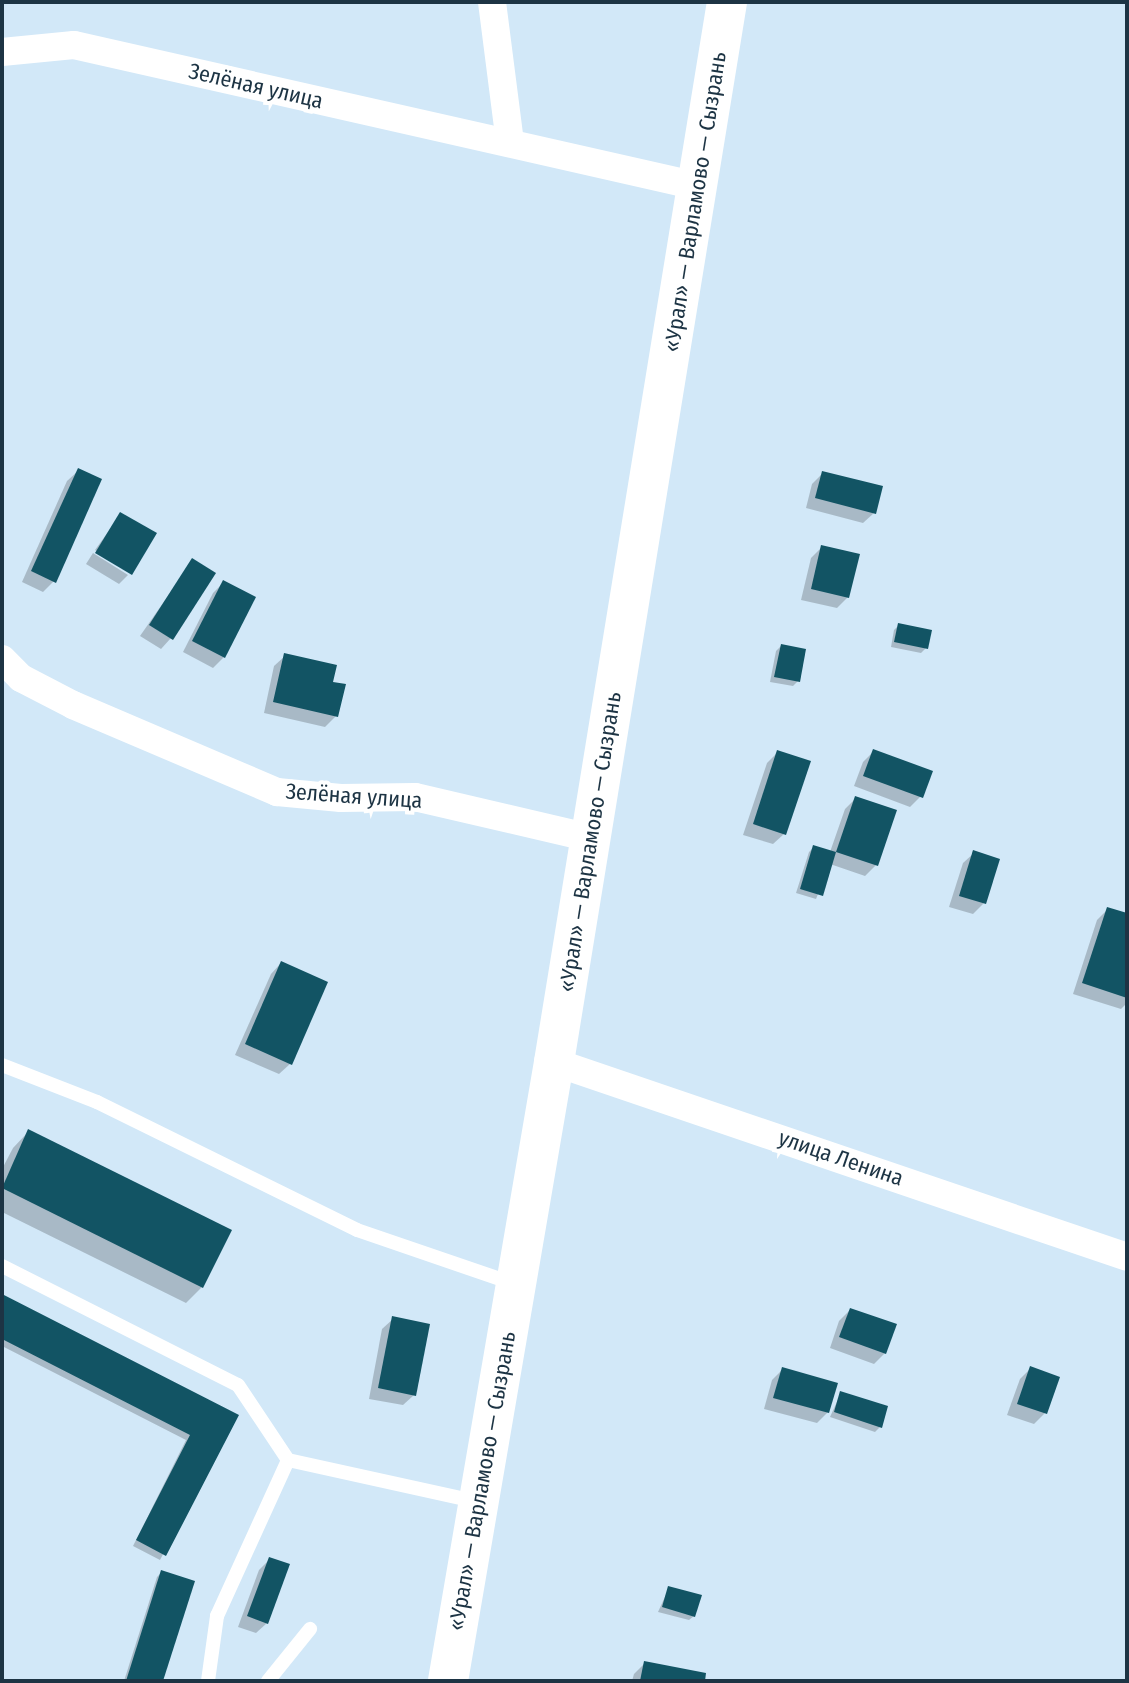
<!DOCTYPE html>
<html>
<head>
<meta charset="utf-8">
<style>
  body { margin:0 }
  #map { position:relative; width:1129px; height:1683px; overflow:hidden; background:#d2e8f8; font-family:"Fira Sans Condensed",sans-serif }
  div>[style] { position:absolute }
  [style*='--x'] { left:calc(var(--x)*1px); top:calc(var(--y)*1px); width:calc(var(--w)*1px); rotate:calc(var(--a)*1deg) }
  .shadow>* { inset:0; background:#0003 }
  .building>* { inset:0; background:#125464 }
  .lane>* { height:14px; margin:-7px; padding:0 7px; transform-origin:7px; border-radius:7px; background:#fff }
  .street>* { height:28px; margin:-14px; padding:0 14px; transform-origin:14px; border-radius:14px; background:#fff }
  .secondary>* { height:40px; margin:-20px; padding:0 20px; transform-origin:20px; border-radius:20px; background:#fff }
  span { translate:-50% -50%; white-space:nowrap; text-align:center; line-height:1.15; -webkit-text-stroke:8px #fff; paint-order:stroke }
  .street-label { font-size:22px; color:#1d3444 }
  .frame { position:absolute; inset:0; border:4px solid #1d3444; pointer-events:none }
</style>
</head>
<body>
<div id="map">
  <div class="shadow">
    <div style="clip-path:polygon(78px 471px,54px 581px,43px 592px,22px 582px,67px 481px)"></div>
    <div style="clip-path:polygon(823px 473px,874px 513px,863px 523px,806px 508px,812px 484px)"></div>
    <div style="clip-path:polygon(121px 514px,130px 572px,95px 550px)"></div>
    <div style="clip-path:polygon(822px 547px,848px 597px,837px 608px,801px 600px,811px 558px)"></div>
    <div style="clip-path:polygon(93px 553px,128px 575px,119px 584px,86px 564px)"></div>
    <div style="clip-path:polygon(193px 560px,171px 638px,161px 649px,140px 636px)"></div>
    <div style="clip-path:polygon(223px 583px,224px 657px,213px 668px,183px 652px,213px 593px)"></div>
    <div style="clip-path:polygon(899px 625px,926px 648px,921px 653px,891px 647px,894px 630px)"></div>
    <div style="clip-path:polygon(781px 646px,798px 681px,793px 686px,770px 682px,776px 651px)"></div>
    <div style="clip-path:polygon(285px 656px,331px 683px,336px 716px,325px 727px,264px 713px,274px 666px)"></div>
    <div style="clip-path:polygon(874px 751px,921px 796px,910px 807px,854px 786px,863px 762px)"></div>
    <div style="clip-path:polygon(778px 752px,784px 834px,773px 844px,743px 835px,767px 763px)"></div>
    <div style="clip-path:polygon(856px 798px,876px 865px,865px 876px,830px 864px,816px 899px,796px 893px,809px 852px,814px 847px,830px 852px,845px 809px)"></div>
    <div style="clip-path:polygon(974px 853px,984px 903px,973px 914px,949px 907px,963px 863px)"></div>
    <div style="clip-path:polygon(1108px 909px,1127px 915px,1127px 1003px,1121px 1009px,1073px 994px,1097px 920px)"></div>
    <div style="clip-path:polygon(281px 963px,290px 1064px,279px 1074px,235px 1055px,271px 974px)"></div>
    <div style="clip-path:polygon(29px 1131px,202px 1287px,186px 1303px,2px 1212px,2px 1169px,13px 1148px)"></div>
    <div style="clip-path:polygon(2px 1296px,236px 1415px,160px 1560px,133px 1546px,186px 1440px,2px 1346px)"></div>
    <div style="clip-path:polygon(850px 1310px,885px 1353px,874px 1364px,830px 1348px,839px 1321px)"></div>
    <div style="clip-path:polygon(393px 1319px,414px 1395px,403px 1405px,369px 1399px,382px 1329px)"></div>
    <div style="clip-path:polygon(1030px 1369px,1045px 1413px,1034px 1424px,1007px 1415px,1020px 1379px)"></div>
    <div style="clip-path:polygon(782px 1370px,828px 1412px,817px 1423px,764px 1409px,772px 1380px)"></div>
    <div style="clip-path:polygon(841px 1393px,880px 1427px,875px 1432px,830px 1417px)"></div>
    <div style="clip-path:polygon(270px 1559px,267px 1623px,256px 1633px,238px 1627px,259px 1570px)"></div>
    <div style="clip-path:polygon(162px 1572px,161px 1681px,124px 1681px,157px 1577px)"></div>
    <div style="clip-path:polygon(669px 1588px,694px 1616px,689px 1620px,658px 1612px)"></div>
    <div style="clip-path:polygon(645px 1663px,703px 1681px,632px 1681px,634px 1674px)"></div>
  </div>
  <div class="building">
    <div style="clip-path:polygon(78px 468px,102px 479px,56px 583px,31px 571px)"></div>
    <div style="clip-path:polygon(822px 471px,883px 486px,876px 514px,815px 498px)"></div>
    <div style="clip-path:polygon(120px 512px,157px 533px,132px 575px,95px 553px)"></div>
    <div style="clip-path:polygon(821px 545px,860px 554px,849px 598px,811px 589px)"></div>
    <div style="clip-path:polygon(192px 558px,216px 573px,173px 640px,149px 625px)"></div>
    <div style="clip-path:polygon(223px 580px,256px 597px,225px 658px,192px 641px)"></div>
    <div style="clip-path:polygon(898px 623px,932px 630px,928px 649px,894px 642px)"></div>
    <div style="clip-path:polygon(781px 644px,806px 649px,800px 682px,774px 677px)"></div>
    <div style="clip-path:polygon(284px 653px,337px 665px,333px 682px,346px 684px,338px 717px,273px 702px)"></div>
    <div style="clip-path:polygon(873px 749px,933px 771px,923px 798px,863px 776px)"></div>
    <div style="clip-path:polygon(777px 750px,811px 761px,786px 835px,753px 824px)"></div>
    <div style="clip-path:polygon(855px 796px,897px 810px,878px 866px,836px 852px)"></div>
    <div style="clip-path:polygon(813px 845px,836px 852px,823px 896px,800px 889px)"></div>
    <div style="clip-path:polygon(973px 850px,1000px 859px,986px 904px,959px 896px)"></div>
    <div style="clip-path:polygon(1107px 907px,1127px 913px,1127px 998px,1082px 983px)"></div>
    <div style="clip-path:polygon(281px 961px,328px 982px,292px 1065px,245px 1044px)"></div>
    <div style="clip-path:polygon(28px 1129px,232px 1230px,203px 1288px,2px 1188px)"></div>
    <div style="clip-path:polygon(2px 1294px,239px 1415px,166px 1556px,136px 1540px,190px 1435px,2px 1339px)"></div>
    <div style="clip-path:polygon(850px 1308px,897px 1324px,886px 1354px,839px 1337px)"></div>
    <div style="clip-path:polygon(392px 1316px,430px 1324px,416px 1396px,378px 1388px)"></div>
    <div style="clip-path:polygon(1030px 1366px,1060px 1377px,1047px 1414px,1017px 1404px)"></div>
    <div style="clip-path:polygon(782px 1367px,838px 1383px,829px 1413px,773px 1398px)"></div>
    <div style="clip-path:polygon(840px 1391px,888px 1406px,882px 1428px,834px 1412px)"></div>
    <div style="clip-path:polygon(269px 1557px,290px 1564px,268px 1624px,247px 1616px)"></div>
    <div style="clip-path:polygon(161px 1570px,195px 1581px,163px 1681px,126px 1681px)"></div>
    <div style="clip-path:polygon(668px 1586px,702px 1595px,695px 1617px,662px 1607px)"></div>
    <div style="clip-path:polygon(644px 1661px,706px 1673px,705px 1681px,640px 1681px)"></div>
  </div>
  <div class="lane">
    <div style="--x:2;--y:1065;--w:102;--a:21.3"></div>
    <div style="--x:97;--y:1102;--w:290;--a:26.2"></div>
    <div style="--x:357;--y:1230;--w:164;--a:18.9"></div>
    <div style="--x:2;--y:1266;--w:264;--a:26.8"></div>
    <div style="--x:238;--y:1385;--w:90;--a:56.3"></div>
    <div style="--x:288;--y:1460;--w:190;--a:12.4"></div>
    <div style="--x:208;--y:1681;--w:66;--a:-82.1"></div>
    <div style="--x:217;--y:1616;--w:171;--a:-65.5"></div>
    <div style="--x:268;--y:1681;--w:67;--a:-51.1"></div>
  </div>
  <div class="street">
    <div style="--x:492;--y:2;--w:142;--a:82.7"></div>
    <div style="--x:2;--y:52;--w:72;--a:-5.6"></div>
    <div style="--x:74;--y:45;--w:639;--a:12.75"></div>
    <div style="--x:2;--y:659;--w:27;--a:45"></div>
    <div style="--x:21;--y:678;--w:59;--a:27.4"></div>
    <div style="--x:73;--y:705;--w:222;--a:23.1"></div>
    <div style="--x:277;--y:792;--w:64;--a:5.4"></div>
    <div style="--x:341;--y:798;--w:74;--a:-0.8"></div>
    <div style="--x:415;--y:797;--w:181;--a:13.1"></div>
    <div style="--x:554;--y:1062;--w:605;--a:18.79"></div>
  </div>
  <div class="secondary">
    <div style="--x:448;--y:1681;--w:628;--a:-80.28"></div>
    <div style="--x:554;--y:1062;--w:1074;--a:-80.73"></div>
  </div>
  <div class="street-label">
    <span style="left:256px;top:86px;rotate:13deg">Зелёная улица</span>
    <span style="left:695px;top:202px;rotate:-81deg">«Урал» — Варламово — Сызрань</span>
    <span style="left:354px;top:796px;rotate:4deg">Зелёная улица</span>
    <span style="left:590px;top:842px;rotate:-81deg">«Урал» — Варламово — Сызрань</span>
    <span style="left:841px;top:1158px;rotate:19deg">улица Ленина</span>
    <span style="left:482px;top:1481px;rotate:-80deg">«Урал» — Варламово — Сызрань</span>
  </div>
  <div class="frame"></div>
</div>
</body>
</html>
